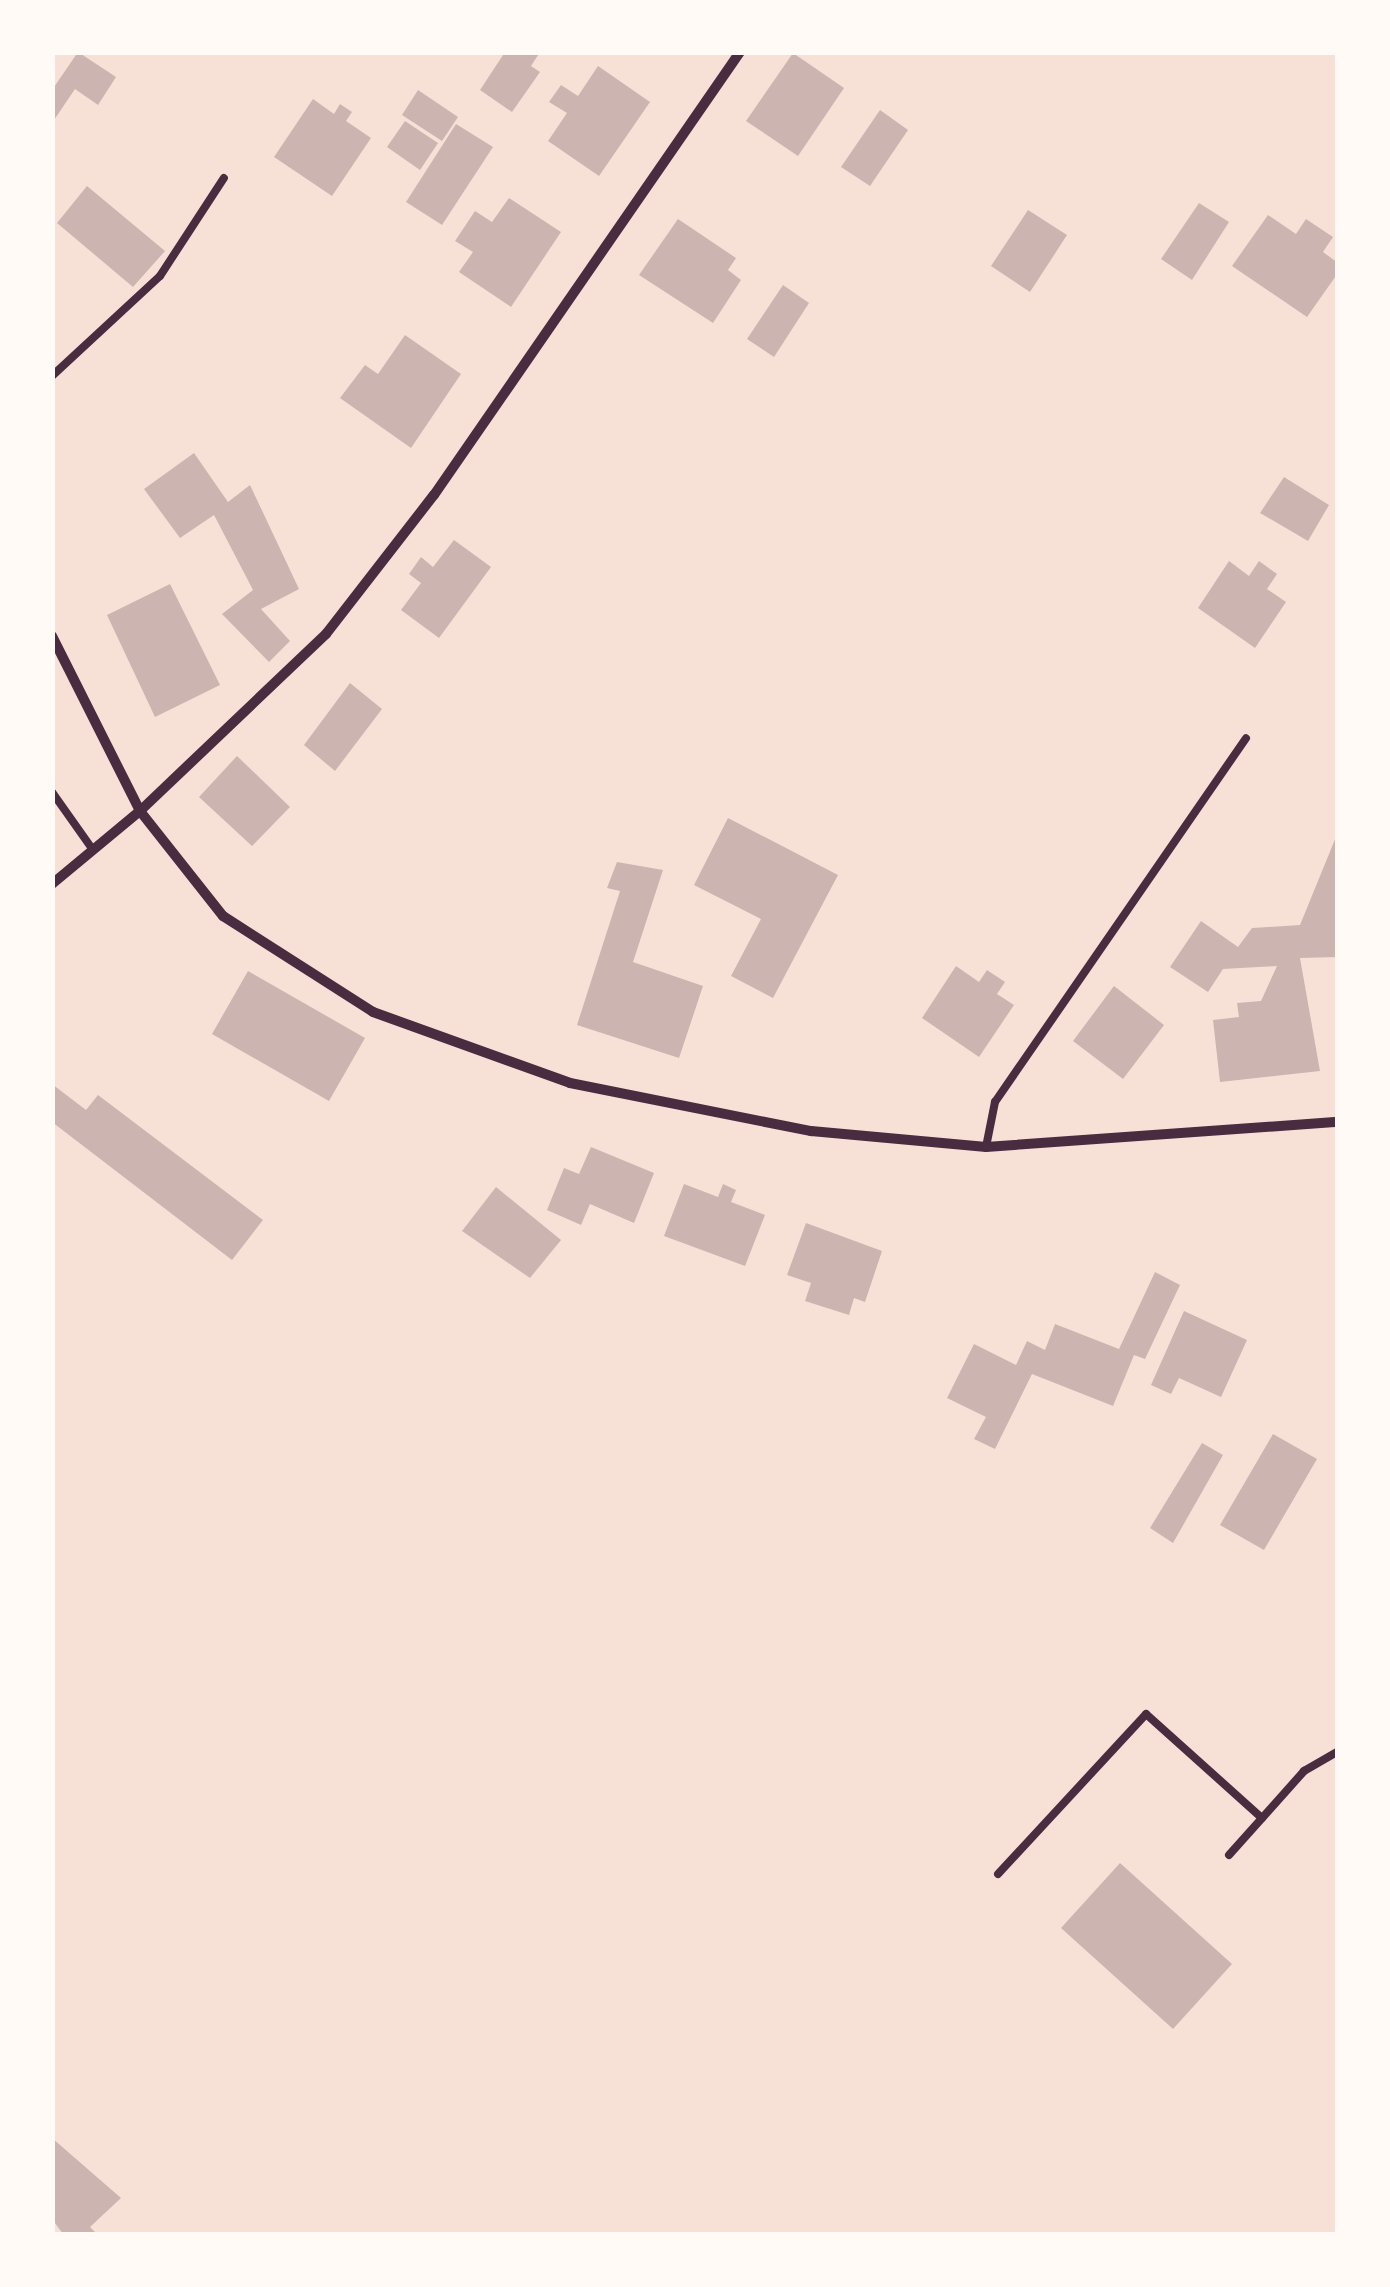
<!DOCTYPE html>
<html>
<head>
<meta charset="utf-8">
<style>
  body { margin:0 }
  #map { position:relative; width:1390px; height:2287px; overflow:hidden; background:#f7e1d7; font-family:"Playfair Display",serif }
  div>[style] { position:absolute }
  [style*='--x'] { left:calc(var(--x)*1px); top:calc(var(--y)*1px); width:calc(var(--w)*1px); rotate:calc(var(--a)*1deg) }
  .building>* { inset:0; background:#ccb4b1 }
  .service>* { height:8px; margin:-4px; padding:0 4px; transform-origin:4px; border-radius:4px; background:#4a2c40 }
  .minor>* { height:10px; margin:-5px; padding:0 5px; transform-origin:5px; border-radius:5px; background:#4a2c40 }
  span { translate:-50% -50%; white-space:nowrap; text-align:center; line-height:1.15; -webkit-text-stroke:10px #fffaf5; paint-order:stroke }
  .frame { position:absolute; inset:0; border:55px solid #fffaf5; pointer-events:none }
</style>
</head>
<body>
<div id="map">
  <div class="building">
    <div style="clip-path:polygon(78px 52px,116px 77px,98px 105px,75px 89px,52px 123px,52px 90px)"></div>
    <div style="clip-path:polygon(505px 52px,540px 52px,531px 66px,540px 72px,512px 112px,480px 90px)"></div>
    <div style="clip-path:polygon(793px 53px,844px 88px,798px 156px,746px 121px)"></div>
    <div style="clip-path:polygon(598px 66px,650px 102px,599px 176px,548px 141px,567px 113px,549px 102px,561px 85px,578px 96px)"></div>
    <div style="clip-path:polygon(418px 90px,458px 117px,442px 141px,402px 115px)"></div>
    <div style="clip-path:polygon(313px 99px,334px 114px,340px 104px,352px 112px,346px 121px,371px 138px,332px 196px,274px 157px)"></div>
    <div style="clip-path:polygon(880px 110px,908px 130px,870px 186px,841px 167px)"></div>
    <div style="clip-path:polygon(405px 121px,438px 143px,420px 170px,387px 147px)"></div>
    <div style="clip-path:polygon(456px 124px,493px 147px,442px 225px,406px 202px)"></div>
    <div style="clip-path:polygon(87px 186px,165px 251px,133px 287px,57px 223px)"></div>
    <div style="clip-path:polygon(509px 198px,561px 232px,511px 307px,459px 272px,473px 252px,455px 241px,475px 211px,492px 222px)"></div>
    <div style="clip-path:polygon(1199px 203px,1229px 222px,1192px 280px,1161px 259px)"></div>
    <div style="clip-path:polygon(1028px 210px,1067px 235px,1030px 292px,991px 266px)"></div>
    <div style="clip-path:polygon(1268px 215px,1296px 234px,1306px 219px,1333px 237px,1323px 252px,1338px 263px,1338px 273px,1307px 317px,1232px 266px)"></div>
    <div style="clip-path:polygon(678px 219px,736px 258px,728px 270px,741px 280px,713px 323px,639px 275px)"></div>
    <div style="clip-path:polygon(783px 285px,809px 303px,774px 357px,747px 339px)"></div>
    <div style="clip-path:polygon(405px 335px,461px 374px,411px 448px,340px 398px,365px 365px,378px 374px)"></div>
    <div style="clip-path:polygon(194px 453px,228px 502px,250px 485px,299px 589px,261px 609px,290px 641px,269px 662px,222px 614px,253px 590px,214px 515px,180px 538px,144px 489px)"></div>
    <div style="clip-path:polygon(1284px 477px,1329px 505px,1308px 541px,1260px 513px)"></div>
    <div style="clip-path:polygon(454px 540px,491px 567px,439px 638px,401px 610px,421px 583px,409px 574px,421px 557px,433px 567px)"></div>
    <div style="clip-path:polygon(1229px 561px,1249px 576px,1259px 561px,1277px 574px,1267px 589px,1286px 602px,1255px 648px,1198px 608px)"></div>
    <div style="clip-path:polygon(170px 584px,220px 685px,155px 717px,107px 615px)"></div>
    <div style="clip-path:polygon(350px 683px,382px 709px,335px 771px,304px 745px)"></div>
    <div style="clip-path:polygon(237px 756px,290px 807px,252px 846px,199px 797px)"></div>
    <div style="clip-path:polygon(728px 818px,838px 875px,773px 998px,731px 976px,761px 919px,694px 885px)"></div>
    <div style="clip-path:polygon(1338px 832px,1338px 957px,1300px 958px,1320px 1071px,1220px 1082px,1213px 1020px,1239px 1017px,1237px 1003px,1261px 1001px,1277px 966px,1223px 969px,1208px 992px,1170px 967px,1201px 921px,1238px 947px,1252px 928px,1300px 925px)"></div>
    <div style="clip-path:polygon(617px 862px,663px 870px,633px 962px,703px 986px,679px 1058px,577px 1025px,620px 891px,607px 888px)"></div>
    <div style="clip-path:polygon(956px 966px,979px 982px,987px 970px,1005px 982px,997px 994px,1014px 1005px,979px 1057px,922px 1018px)"></div>
    <div style="clip-path:polygon(248px 971px,365px 1038px,329px 1101px,212px 1034px)"></div>
    <div style="clip-path:polygon(1114px 986px,1164px 1025px,1123px 1079px,1073px 1041px)"></div>
    <div style="clip-path:polygon(52px 1084px,86px 1110px,98px 1095px,263px 1220px,232px 1260px,52px 1122px)"></div>
    <div style="clip-path:polygon(591px 1147px,654px 1173px,634px 1223px,590px 1204px,581px 1225px,547px 1210px,564px 1168px,579px 1174px)"></div>
    <div style="clip-path:polygon(684px 1184px,718px 1197px,723px 1184px,736px 1190px,731px 1202px,765px 1215px,745px 1266px,664px 1236px)"></div>
    <div style="clip-path:polygon(496px 1187px,561px 1240px,530px 1278px,462px 1231px)"></div>
    <div style="clip-path:polygon(806px 1223px,882px 1251px,865px 1302px,854px 1298px,849px 1315px,805px 1301px,811px 1283px,787px 1275px)"></div>
    <div style="clip-path:polygon(1155px 1272px,1180px 1285px,1145px 1359px,1134px 1355px,1113px 1406px,1032px 1374px,995px 1449px,974px 1439px,986px 1417px,947px 1398px,974px 1344px,1016px 1365px,1027px 1341px,1045px 1350px,1055px 1324px,1119px 1349px)"></div>
    <div style="clip-path:polygon(1184px 1311px,1247px 1340px,1221px 1397px,1179px 1378px,1171px 1394px,1151px 1385px)"></div>
    <div style="clip-path:polygon(1273px 1434px,1317px 1459px,1264px 1550px,1220px 1525px)"></div>
    <div style="clip-path:polygon(1202px 1443px,1223px 1455px,1173px 1543px,1150px 1528px)"></div>
    <div style="clip-path:polygon(1120px 1863px,1232px 1964px,1173px 2029px,1061px 1928px)"></div>
    <div style="clip-path:polygon(52px 2138px,121px 2198px,90px 2227px,97px 2234px,63px 2234px,52px 2219px)"></div>
  </div>
  <div class="service">
    <div style="--x:52;--y:376;--w:147;--a:-42.8"></div>
    <div style="--x:160;--y:276;--w:117;--a:-56.9"></div>
    <div style="--x:52;--y:792;--w:71;--a:54.7"></div>
    <div style="--x:986;--y:1147;--w:46;--a:-78.7"></div>
    <div style="--x:995;--y:1102;--w:442;--a:-55.4"></div>
    <div style="--x:1229;--y:1855;--w:113;--a:-48.2"></div>
    <div style="--x:1304;--y:1771;--w:39;--a:-30"></div>
    <div style="--x:998;--y:1874;--w:218;--a:-47.2"></div>
    <div style="--x:1146;--y:1714;--w:156;--a:41.9"></div>
  </div>
  <div class="minor">
    <div style="--x:52;--y:636;--w:196;--a:63.3"></div>
    <div style="--x:140;--y:811;--w:134;--a:51.7"></div>
    <div style="--x:223;--y:916;--w:178;--a:32.6"></div>
    <div style="--x:373;--y:1012;--w:209;--a:19.8"></div>
    <div style="--x:570;--y:1083;--w:246;--a:11.3"></div>
    <div style="--x:811;--y:1131;--w:176;--a:5.2"></div>
    <div style="--x:986;--y:1147;--w:353;--a:-4.1"></div>
    <div style="--x:52;--y:884;--w:114;--a:-39.7"></div>
    <div style="--x:140;--y:811;--w:257;--a:-43.6"></div>
    <div style="--x:326;--y:634;--w:176;--a:-52.2"></div>
    <div style="--x:434;--y:495;--w:538;--a:-55.37"></div>
  </div>
  <div class="frame"></div>
</div>
</body>
</html>
